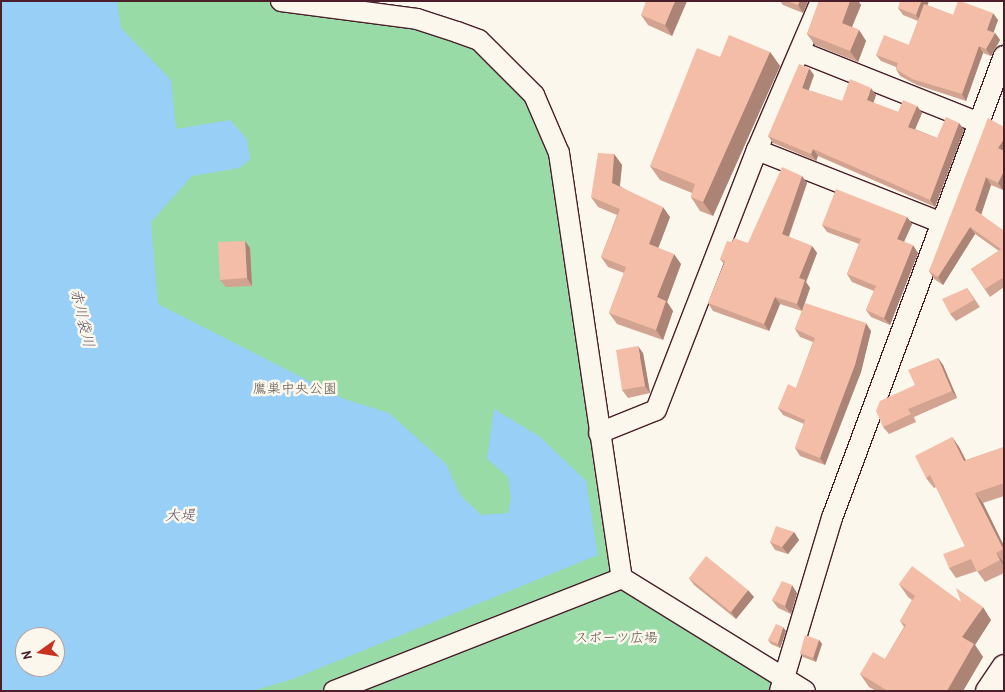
<!DOCTYPE html>
<html>
<head>
<meta charset="utf-8">
<style>
  body { margin:0 }
  #map { position:relative; width:1005px; height:692px; overflow:hidden; background:#fbf7ec; font-family:"Patrick Hand","Klee One",sans-serif }
  div>[style] { position:absolute }
  [style*='--x'] { left:calc(var(--x)*1px); top:calc(var(--y)*1px); width:calc(var(--w)*1px); rotate:calc(var(--a)*1deg) }
  .green>* { inset:0; background:#98dba7 }
  .water>* { inset:0; background:#97cff6 }
  .roads { filter:drop-shadow(1px 0 #4a1f2b) drop-shadow(-1px 0 #4a1f2b) drop-shadow(0 1px #4a1f2b) drop-shadow(0 -1px #4a1f2b) }
  .minor>* { height:20px; margin:-10px; padding:0 10px; transform-origin:10px; border-radius:10px; background:#fbf7ec }
  .tertiary>* { height:25px; margin:-12.5px; padding:0 12.5px; transform-origin:12.5px; border-radius:12.5px; background:#fbf7ec }
  .wall>* { inset:0; background:#d2a390 }
  .shaded-wall>* { inset:0; background:#ab8476 }
  .building>* { inset:0; background:#f4bda8 }
  span { translate:-50% -50%; white-space:nowrap; text-align:center; line-height:1.15; -webkit-text-stroke:5px #fbf7ec; paint-order:stroke }
  .park-label { font-size:14px; color:#615750 }
  .water-label { font-size:15px; color:#615468; font-style:italic }
  .frame { position:absolute; inset:0; border:2px solid #4a1f2b; pointer-events:none }
  .north { position:absolute; left:15px; top:627px; width:50px; height:50px; box-sizing:border-box; background:#fbf7ec; border:1px solid #b4a19f; border-radius:50%; rotate:257deg; font-size:14px; font-weight:700; line-height:20px; text-align:center; color:#4a1f2b }
  .north::after { content:''; display:block; margin:auto; width:18px; height:22px; background:#c8321e; clip-path:polygon(50% 0,100% 100%,50% 72%,0 100%) }
</style>
</head>
<body>
<div id="map">
  <div class="green">
    <div style="clip-path:polygon(evenodd,1px 1px,281px 1px,479px 40px,552px 129px,622px 578px,784px 680px,780px 691px,1px 691px,1px 1px,25px 637px,55px 637px,55px 667px,25px 667px,25px 637px)"></div>
  </div>
  <div class="water">
    <div style="clip-path:polygon(evenodd,1px 1px,117px 1px,121px 28px,171px 80px,176px 129px,230px 120px,247px 139px,250px 160px,239px 168px,192px 176px,151px 222px,158px 304px,344px 399px,389px 413px,446px 464px,461px 496px,481px 515px,508px 513px,511px 499px,508px 477px,487px 459px,494px 409px,540px 437px,586px 481px,598px 555px,293px 679px,252px 691px,1px 691px,1px 1px,25px 637px,55px 637px,55px 667px,25px 667px,25px 637px)"></div>
  </div>
  <div class="roads">
    <div class="minor">
      <div style="--x:281;--y:1;--w:137;--a:7.5"></div>
      <div style="--x:417;--y:19;--w:42;--a:18"></div>
      <div style="--x:457;--y:32;--w:23;--a:20"></div>
      <div style="--x:479;--y:40;--w:78;--a:45"></div>
      <div style="--x:534;--y:95;--w:63;--a:66.7"></div>
      <div style="--x:559;--y:153;--w:430;--a:81.6"></div>
      <div style="--x:622;--y:578;--w:215;--a:31.7"></div>
      <div style="--x:801;--y:52;--w:192;--a:21.7"></div>
      <div style="--x:757;--y:150;--w:199;--a:21.5"></div>
      <div style="--x:599;--y:433;--w:61;--a:-22"></div>
      <div style="--x:656;--y:410;--w:279;--a:-68.8"></div>
      <div style="--x:757;--y:150;--w:162;--a:-66.8"></div>
      <div style="--x:334;--y:691;--w:309;--a:-21.4"></div>
      <div style="--x:780;--y:691;--w:181;--a:-73.3"></div>
      <div style="--x:832;--y:518;--w:493;--a:-69.6"></div>
    </div>
    <div class="tertiary">
      <div style="--x:988;--y:691;--w:29;--a:-56"></div>
    </div>
  </div>
  <div class="wall">
    <div style="clip-path:polygon(687px 1px,672px 36px,648px 25px,641px 15px)"></div>
    <div style="clip-path:polygon(780px 1px,808px 1px,803px 13px,783px 5px)"></div>
    <div style="clip-path:polygon(819px 1px,858px 1px,861px 5px,852px 27px,859px 30px,866px 41px,858px 62px,815px 45px,807px 34px)"></div>
    <div style="clip-path:polygon(927px 5px,953px 15px,998px 20px,993px 32px,995px 33px,1000px 40px,991px 56px,983px 53px,966px 101px,917px 85px,900px 76px,896px 69px,896px 67px,881px 61px,876px 55px,909px 45px,918px 21px,903px 15px,898px 8px)"></div>
    <div style="clip-path:polygon(770px 52px,780px 66px,713px 216px,700px 211px,691px 197px,692px 193px,660px 180px,650px 166px,720px 57px)"></div>
    <div style="clip-path:polygon(814px 75px,808px 90px,842px 101px,876px 95px,873px 103px,898px 112px,917px 106px,922px 113px,915px 129px,937px 138px,959px 123px,964px 130px,935px 207px,818px 156px,816px 161px,773px 143px,768px 136px)"></div>
    <div style="clip-path:polygon(1004px 127px,1003px 190px,991px 185px,981px 215px,1004px 231px,1004px 287px,990px 297px,971px 269px,999px 251px,975px 234px,943px 285px,934px 279px,929px 271px)"></div>
    <div style="clip-path:polygon(614px 154px,622px 165px,620px 186px,670px 217px,658px 248px,681px 264px,667px 302px,673px 311px,663px 340px,617px 324px,609px 313px,624px 273px,608px 267px,601px 257px,617px 215px,598px 207px,591px 197px)"></div>
    <div style="clip-path:polygon(802px 176px,807px 183px,789px 237px,812px 246px,817px 253px,806px 282px,810px 288px,802px 311px,871px 331px,861px 372px,825px 465px,800px 456px,795px 448px,804px 424px,783px 415px,778px 408px,796px 388px,813px 342px,800px 337px,795px 329px,802px 311px,780px 304px,769px 331px,713px 311px,708px 303px,724px 264px,720px 259px,748px 243px)"></div>
    <div style="clip-path:polygon(907px 217px,912px 224px,904px 242px,918px 253px,890px 325px,871px 317px,866px 310px,874px 291px,852px 282px,847px 274px,859px 244px,827px 232px,822px 225px)"></div>
    <div style="clip-path:polygon(250px 248px,252px 286px,226px 287px,220px 280px)"></div>
    <div style="clip-path:polygon(967px 288px,980px 307px,956px 321px,950px 314px)"></div>
    <div style="clip-path:polygon(643px 353px,650px 393px,628px 398px,622px 390px)"></div>
    <div style="clip-path:polygon(938px 358px,943px 365px,957px 398px,914px 417px,916px 422px,889px 434px,883px 427px,915px 385px)"></div>
    <div style="clip-path:polygon(952px 437px,959px 447px,966px 460px,1004px 447px,1004px 496px,983px 503px,1004px 546px,1004px 573px,985px 582px,977px 571px,956px 578px,949px 568px,965px 546px,936px 487px,934px 488px,926px 478px)"></div>
    <div style="clip-path:polygon(794px 532px,799px 540px,788px 554px,775px 550px,770px 542px)"></div>
    <div style="clip-path:polygon(689px 578px,754px 597px,736px 619px,694px 585px)"></div>
    <div style="clip-path:polygon(899px 584px,961px 602px,991px 620px,975px 645px,983px 657px,963px 691px,876px 691px,869px 687px,860px 674px,885px 659px,904px 627px,900px 621px,912px 600px,908px 597px)"></div>
    <div style="clip-path:polygon(797px 593px,791px 614px,778px 608px,772px 600px)"></div>
    <div style="clip-path:polygon(786px 631px,780px 648px,771px 644px,768px 640px)"></div>
    <div style="clip-path:polygon(819px 640px,822px 644px,816px 662px,803px 657px,800px 653px)"></div>
  </div>
  <div class="shaded-wall">
    <div style="clip-path:polygon(675px 1px,687px 1px,672px 36px,665px 25px)"></div>
    <div style="clip-path:polygon(800px 1px,808px 1px,803px 13px,798px 5px)"></div>
    <div style="clip-path:polygon(850px 1px,858px 1px,861px 5px,849px 34px,842px 23px)"></div>
    <div style="clip-path:polygon(921px 1px,929px 1px,921px 22px,916px 15px)"></div>
    <div style="clip-path:polygon(993px 13px,998px 20px,992px 37px,987px 30px)"></div>
    <div style="clip-path:polygon(859px 30px,866px 41px,858px 62px,850px 51px)"></div>
    <div style="clip-path:polygon(995px 33px,1000px 40px,991px 56px,986px 49px)"></div>
    <div style="clip-path:polygon(979px 46px,983px 53px,966px 101px,962px 94px)"></div>
    <div style="clip-path:polygon(770px 52px,780px 66px,713px 216px,703px 202px)"></div>
    <div style="clip-path:polygon(809px 68px,814px 75px,807px 95px,802px 88px)"></div>
    <div style="clip-path:polygon(871px 88px,876px 95px,872px 107px,867px 100px)"></div>
    <div style="clip-path:polygon(917px 106px,922px 113px,913px 134px,908px 127px)"></div>
    <div style="clip-path:polygon(959px 123px,964px 130px,935px 207px,930px 200px)"></div>
    <div style="clip-path:polygon(1004px 139px,1004px 155px,998px 148px)"></div>
    <div style="clip-path:polygon(813px 149px,818px 156px,816px 161px,811px 154px)"></div>
    <div style="clip-path:polygon(614px 154px,622px 165px,619px 193px,612px 183px)"></div>
    <div style="clip-path:polygon(1004px 171px,1004px 188px,1003px 190px,998px 183px)"></div>
    <div style="clip-path:polygon(802px 176px,807px 183px,787px 241px,782px 234px)"></div>
    <div style="clip-path:polygon(986px 177px,991px 185px,980px 218px,975px 210px)"></div>
    <div style="clip-path:polygon(663px 207px,670px 217px,656px 254px,649px 244px)"></div>
    <div style="clip-path:polygon(907px 217px,912px 224px,902px 246px,897px 239px)"></div>
    <div style="clip-path:polygon(970px 227px,975px 234px,943px 285px,938px 277px)"></div>
    <div style="clip-path:polygon(245px 241px,250px 248px,252px 286px,247px 278px)"></div>
    <div style="clip-path:polygon(913px 245px,918px 253px,890px 325px,884px 318px)"></div>
    <div style="clip-path:polygon(812px 246px,817px 253px,806px 282px,810px 288px,802px 311px,797px 304px,799px 278px)"></div>
    <div style="clip-path:polygon(674px 254px,681px 264px,667px 302px,673px 311px,663px 340px,656px 330px,657px 297px)"></div>
    <div style="clip-path:polygon(775px 297px,780px 304px,769px 331px,764px 324px)"></div>
    <div style="clip-path:polygon(866px 323px,871px 331px,861px 372px,825px 465px,820px 458px)"></div>
    <div style="clip-path:polygon(638px 346px,643px 353px,650px 393px,645px 386px)"></div>
    <div style="clip-path:polygon(938px 358px,943px 365px,957px 398px,952px 391px)"></div>
    <div style="clip-path:polygon(952px 437px,959px 447px,971px 471px,964px 461px)"></div>
    <div style="clip-path:polygon(975px 493px,983px 503px,1004px 546px,1004px 550px)"></div>
    <div style="clip-path:polygon(794px 532px,799px 540px,788px 554px,782px 547px)"></div>
    <div style="clip-path:polygon(996px 553px,1004px 563px,1004px 566px,1000px 560px)"></div>
    <div style="clip-path:polygon(792px 585px,797px 593px,791px 614px,785px 606px)"></div>
    <div style="clip-path:polygon(748px 590px,754px 597px,736px 619px,731px 612px)"></div>
    <div style="clip-path:polygon(983px 607px,991px 620px,975px 645px,983px 657px,963px 691px,947px 691px,962px 637px)"></div>
    <div style="clip-path:polygon(783px 627px,786px 631px,780px 648px,778px 644px)"></div>
    <div style="clip-path:polygon(819px 640px,822px 644px,816px 662px,813px 658px)"></div>
  </div>
  <div class="building">
    <div style="clip-path:polygon(646px 1px,675px 1px,665px 25px,641px 15px)"></div>
    <div style="clip-path:polygon(787px 1px,800px 1px,798px 5px)"></div>
    <div style="clip-path:polygon(819px 1px,850px 1px,842px 23px,859px 30px,850px 51px,807px 34px)"></div>
    <div style="clip-path:polygon(900px 1px,921px 1px,916px 15px,898px 8px)"></div>
    <div style="clip-path:polygon(958px 1px,960px 1px,993px 13px,987px 30px,995px 33px,986px 49px,979px 46px,962px 94px,912px 79px,896px 69px,898px 63px,876px 55px,884px 35px,909px 45px,924px 4px,953px 15px)"></div>
    <div style="clip-path:polygon(729px 35px,770px 52px,703px 202px,691px 197px,695px 184px,650px 166px,697px 48px,720px 57px)"></div>
    <div style="clip-path:polygon(799px 64px,809px 68px,802px 88px,842px 101px,850px 79px,871px 88px,867px 100px,898px 112px,903px 100px,917px 106px,908px 127px,937px 138px,946px 117px,959px 123px,930px 200px,813px 149px,811px 154px,768px 136px)"></div>
    <div style="clip-path:polygon(988px 118px,1004px 127px,1004px 139px,998px 148px,1004px 151px,1004px 171px,998px 183px,986px 177px,975px 210px,1004px 231px,1004px 277px,985px 289px,971px 269px,1001px 249px,970px 227px,938px 277px,929px 271px)"></div>
    <div style="clip-path:polygon(598px 153px,614px 154px,612px 183px,663px 207px,649px 244px,674px 254px,657px 297px,666px 301px,656px 330px,609px 313px,626px 267px,601px 257px,620px 209px,591px 197px)"></div>
    <div style="clip-path:polygon(782px 167px,802px 176px,782px 234px,812px 246px,799px 278px,805px 280px,797px 304px,775px 297px,764px 324px,708px 303px,725px 261px,720px 259px,727px 241px,732px 242px,734px 238px,748px 243px)"></div>
    <div style="clip-path:polygon(836px 189px,907px 217px,897px 239px,913px 245px,884px 318px,866px 310px,876px 286px,847px 274px,861px 239px,822px 225px)"></div>
    <div style="clip-path:polygon(245px 241px,247px 278px,220px 280px,218px 242px)"></div>
    <div style="clip-path:polygon(967px 288px,974px 300px,950px 314px,942px 299px)"></div>
    <div style="clip-path:polygon(805px 303px,866px 323px,855px 365px,820px 458px,795px 448px,805px 420px,778px 408px,788px 384px,796px 388px,815px 338px,795px 329px)"></div>
    <div style="clip-path:polygon(638px 346px,645px 386px,622px 390px,616px 350px)"></div>
    <div style="clip-path:polygon(938px 358px,952px 391px,908px 409px,911px 414px,883px 427px,876px 411px,880px 401px,915px 385px,908px 370px)"></div>
    <div style="clip-path:polygon(952px 437px,964px 461px,1004px 447px,1004px 483px,975px 493px,1003px 549px,996px 553px,1000px 560px,977px 572px,971px 559px,949px 568px,943px 554px,965px 546px,930px 475px,926px 478px,915px 456px)"></div>
    <div style="clip-path:polygon(776px 526px,794px 532px,782px 547px,770px 542px)"></div>
    <div style="clip-path:polygon(706px 556px,748px 590px,731px 612px,689px 578px)"></div>
    <div style="clip-path:polygon(912px 566px,961px 602px,956px 588px,983px 607px,962px 637px,974px 644px,947px 691px,888px 691px,860px 674px,873px 652px,885px 659px,906px 625px,900px 621px,915px 596px,899px 584px)"></div>
    <div style="clip-path:polygon(782px 581px,792px 585px,785px 606px,772px 600px)"></div>
    <div style="clip-path:polygon(776px 624px,783px 627px,778px 644px,768px 640px)"></div>
    <div style="clip-path:polygon(805px 635px,819px 640px,813px 658px,800px 653px)"></div>
  </div>
  <div class="park-label">
    <span style="left:295px;top:388px">鷹巣中央公園</span>
    <span style="left:616px;top:637px">スポーツ広場</span>
  </div>
  <div class="water-label">
    <span style="left:83px;top:318px;rotate:77deg">赤川袋川</span>
    <span style="left:180px;top:515px">大堤</span>
  </div>
  <div class="frame"></div>
  <div class="north">N</div>
</div>
</body>
</html>
